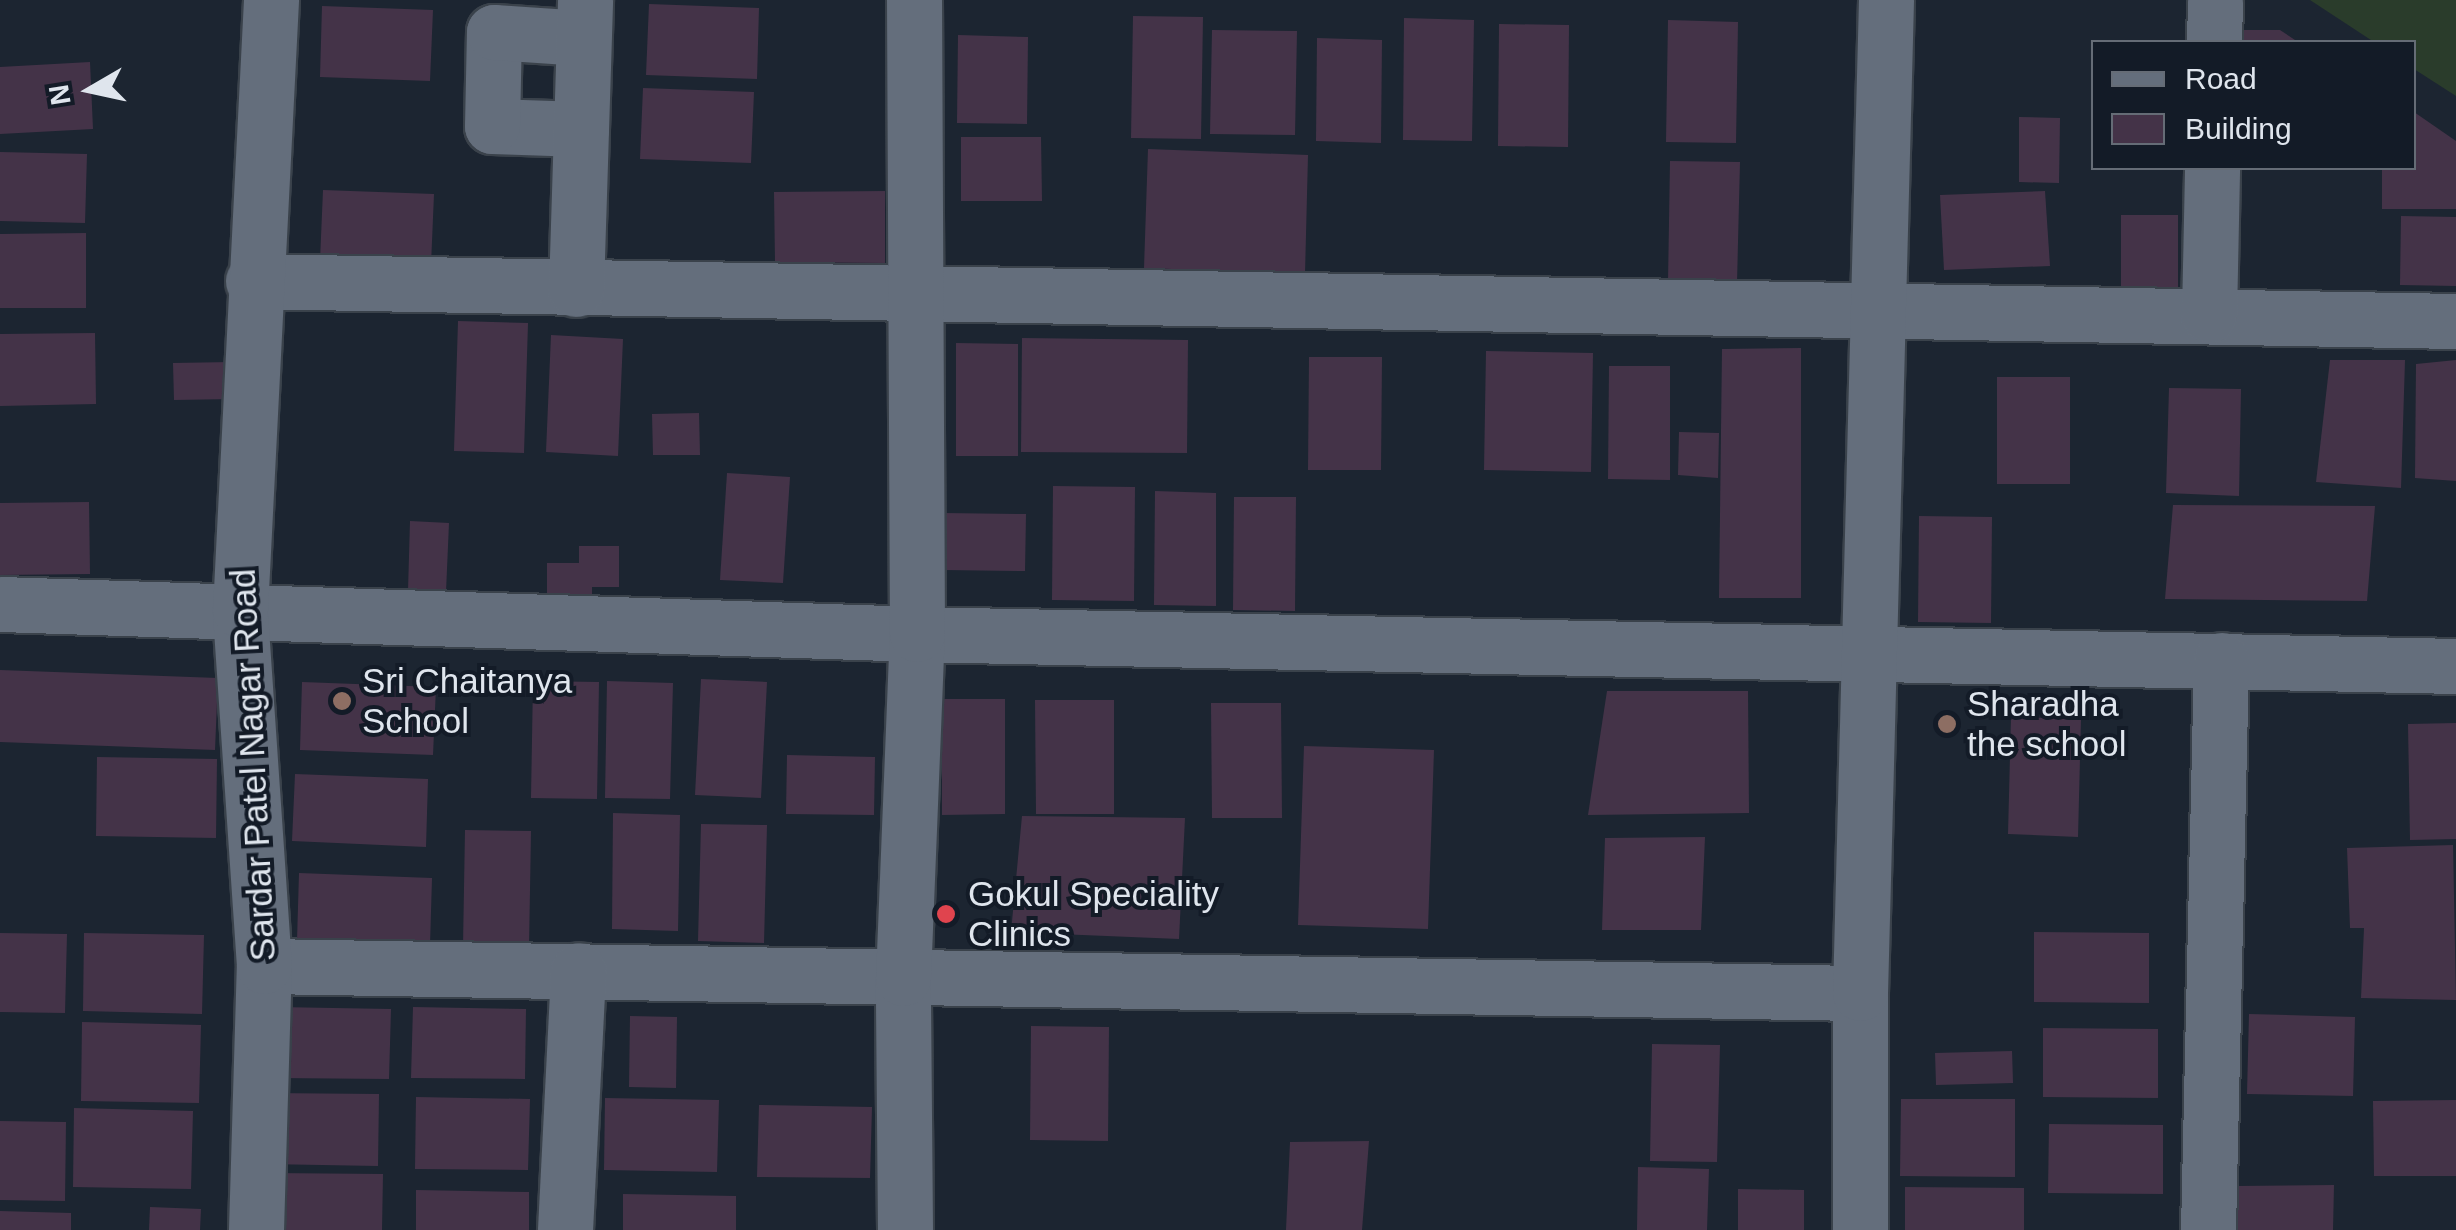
<!DOCTYPE html>
<html>
<head>
<meta charset="utf-8">
<style>
  body { margin:0 }
  #map { position:relative; width:2456px; height:1230px; overflow:hidden; background:#1c2531; font-family:Helvetica,sans-serif }
  div>[style] { position:absolute }
  [style*='--x'] { left:calc(var(--x)*1px); top:calc(var(--y)*1px); width:calc(var(--w)*1px); rotate:calc(var(--a)*1deg) }
  .green>* { inset:0; background:#2a3c2b }
  .building>* { inset:0; background:#443348 }
  .roads { filter:drop-shadow(2px 0 #3a424b) drop-shadow(-2px 0 #3a424b) drop-shadow(0 2px #3a424b) drop-shadow(0 -2px #3a424b) }
  .minor>* { height:55px; margin:-27.5px; padding:0 27.5px; transform-origin:27.5px; border-radius:27.5px; background:#646e7c }
  .dots>* { width:28px; height:28px; translate:-50% -50%; box-sizing:border-box; border:5px solid #131b27; border-radius:50% }
  span { translate:-50% -50%; white-space:nowrap; text-align:center; line-height:1.15; -webkit-text-stroke:8px #131b27; paint-order:stroke }
  .poi-label { font-size:35px; color:#dfe5ed }
  .left { translate:0 -50%; text-align:left }
  .street-label { font-size:35px; color:#dfe5ed }
  .legend { position:absolute; left:2091px; top:40px; width:325px; height:130px; box-sizing:border-box; background:#131b27; border:2px solid #656c76; margin:0; padding:12px 18px; list-style:none; font-size:30px; color:#dfe5ed }
  .legend li { display:flex; align-items:center; gap:20px; height:50px }
  .legend b { width:50px; border:2px solid #656c76 }
  .north { position:absolute; left:40px; top:40px; width:100px; height:100px; -webkit-text-stroke:8px #131b27; paint-order:stroke; rotate:261deg; font-size:28px; font-weight:700; line-height:40px; text-align:center; color:#dfe5ed }
  .north::after { content:''; display:block; margin:auto; width:35px; height:45px; background:#dfe5ed; clip-path:polygon(50% 0,100% 100%,50% 72%,0 100%) }
</style>
</head>
<body>
<div id="map">
  <div class="green">
    <div style="clip-path:polygon(2310px 0,2456px 0,2456px 96px,2414px 69px,2414px 42px,2374px 42px)"></div>
  </div>
  <div class="building">
    <div style="clip-path:polygon(649px 4px,759px 8px,757px 79px,646px 75px)"></div>
    <div style="clip-path:polygon(322px 6px,433px 10px,430px 81px,320px 77px)"></div>
    <div style="clip-path:polygon(1133px 16px,1203px 17px,1201px 139px,1131px 138px)"></div>
    <div style="clip-path:polygon(1404px 18px,1474px 20px,1472px 141px,1403px 140px)"></div>
    <div style="clip-path:polygon(1668px 20px,1738px 22px,1736px 143px,1666px 142px)"></div>
    <div style="clip-path:polygon(1499px 24px,1569px 25px,1568px 147px,1498px 146px)"></div>
    <div style="clip-path:polygon(1212px 30px,1297px 31px,1295px 135px,1210px 134px)"></div>
    <div style="clip-path:polygon(2244px 30px,2280px 30px,2298px 42px,2244px 42px)"></div>
    <div style="clip-path:polygon(958px 35px,1028px 37px,1027px 124px,957px 123px)"></div>
    <div style="clip-path:polygon(1317px 38px,1382px 40px,1381px 143px,1316px 141px)"></div>
    <div style="clip-path:polygon(90px 62px,93px 129px,0 134px,0 67px)"></div>
    <div style="clip-path:polygon(643px 88px,754px 92px,751px 163px,640px 159px)"></div>
    <div style="clip-path:polygon(2414px 112px,2456px 141px,2456px 209px,2382px 209px,2382px 168px,2414px 168px)"></div>
    <div style="clip-path:polygon(2019px 117px,2060px 118px,2059px 183px,2019px 182px)"></div>
    <div style="clip-path:polygon(961px 137px,1041px 137px,1042px 201px,961px 201px)"></div>
    <div style="clip-path:polygon(1148px 149px,1308px 155px,1305px 274px,1144px 268px)"></div>
    <div style="clip-path:polygon(0 152px,87px 154px,85px 223px,0 221px)"></div>
    <div style="clip-path:polygon(1670px 161px,1740px 162px,1737px 283px,1668px 283px)"></div>
    <div style="clip-path:polygon(323px 190px,434px 194px,431px 265px,320px 261px)"></div>
    <div style="clip-path:polygon(885px 191px,885px 263px,775px 262px,774px 192px)"></div>
    <div style="clip-path:polygon(2045px 191px,2050px 266px,1944px 270px,1940px 195px)"></div>
    <div style="clip-path:polygon(2121px 215px,2178px 215px,2178px 299px,2121px 298px)"></div>
    <div style="clip-path:polygon(2401px 216px,2456px 217px,2456px 286px,2400px 285px)"></div>
    <div style="clip-path:polygon(86px 233px,86px 308px,0 308px,0 234px)"></div>
    <div style="clip-path:polygon(458px 321px,528px 323px,524px 453px,454px 451px)"></div>
    <div style="clip-path:polygon(95px 333px,96px 404px,0 406px,0 334px)"></div>
    <div style="clip-path:polygon(551px 335px,623px 339px,618px 456px,546px 452px)"></div>
    <div style="clip-path:polygon(1022px 338px,1188px 340px,1187px 453px,1021px 452px)"></div>
    <div style="clip-path:polygon(956px 343px,1018px 344px,1018px 456px,956px 456px)"></div>
    <div style="clip-path:polygon(1801px 348px,1801px 598px,1719px 598px,1722px 349px)"></div>
    <div style="clip-path:polygon(1486px 351px,1593px 353px,1591px 472px,1484px 470px)"></div>
    <div style="clip-path:polygon(1309px 357px,1382px 357px,1381px 470px,1308px 470px)"></div>
    <div style="clip-path:polygon(2330px 360px,2405px 360px,2401px 488px,2316px 482px)"></div>
    <div style="clip-path:polygon(2456px 360px,2456px 481px,2415px 478px,2416px 364px)"></div>
    <div style="clip-path:polygon(232px 362px,233px 399px,174px 400px,173px 363px)"></div>
    <div style="clip-path:polygon(1609px 366px,1670px 366px,1670px 480px,1608px 479px)"></div>
    <div style="clip-path:polygon(1997px 377px,2070px 377px,2070px 484px,1997px 484px)"></div>
    <div style="clip-path:polygon(2169px 388px,2241px 389px,2239px 496px,2166px 493px)"></div>
    <div style="clip-path:polygon(699px 413px,700px 455px,653px 455px,652px 414px)"></div>
    <div style="clip-path:polygon(1679px 432px,1719px 433px,1718px 478px,1678px 475px)"></div>
    <div style="clip-path:polygon(727px 473px,790px 477px,783px 583px,720px 580px)"></div>
    <div style="clip-path:polygon(1053px 486px,1135px 487px,1134px 601px,1052px 600px)"></div>
    <div style="clip-path:polygon(1155px 491px,1216px 493px,1216px 606px,1154px 605px)"></div>
    <div style="clip-path:polygon(1234px 497px,1296px 497px,1295px 611px,1233px 610px)"></div>
    <div style="clip-path:polygon(89px 502px,90px 574px,0 575px,0 503px)"></div>
    <div style="clip-path:polygon(2173px 505px,2375px 506px,2367px 601px,2165px 599px)"></div>
    <div style="clip-path:polygon(943px 513px,1026px 514px,1025px 571px,943px 570px)"></div>
    <div style="clip-path:polygon(1919px 516px,1992px 517px,1991px 623px,1918px 622px)"></div>
    <div style="clip-path:polygon(410px 521px,449px 523px,446px 592px,408px 591px)"></div>
    <div style="clip-path:polygon(579px 546px,619px 546px,619px 587px,592px 587px,592px 605px,547px 604px,547px 563px,579px 563px)"></div>
    <div style="clip-path:polygon(0 670px,218px 678px,215px 750px,0 742px)"></div>
    <div style="clip-path:polygon(701px 679px,767px 682px,761px 798px,695px 795px)"></div>
    <div style="clip-path:polygon(533px 681px,599px 682px,597px 799px,531px 798px)"></div>
    <div style="clip-path:polygon(607px 681px,673px 683px,670px 799px,605px 798px)"></div>
    <div style="clip-path:polygon(302px 682px,436px 687px,433px 755px,300px 750px)"></div>
    <div style="clip-path:polygon(1607px 691px,1748px 691px,1749px 813px,1588px 815px)"></div>
    <div style="clip-path:polygon(942px 699px,1005px 699px,1005px 814px,942px 815px)"></div>
    <div style="clip-path:polygon(1035px 700px,1114px 700px,1114px 814px,1036px 814px)"></div>
    <div style="clip-path:polygon(1211px 703px,1281px 703px,1282px 818px,1212px 818px)"></div>
    <div style="clip-path:polygon(2011px 717px,2081px 719px,2078px 837px,2008px 834px)"></div>
    <div style="clip-path:polygon(2456px 723px,2456px 839px,2410px 840px,2408px 724px)"></div>
    <div style="clip-path:polygon(1304px 746px,1434px 750px,1428px 929px,1298px 925px)"></div>
    <div style="clip-path:polygon(787px 755px,875px 757px,874px 815px,786px 814px)"></div>
    <div style="clip-path:polygon(97px 757px,217px 759px,216px 838px,96px 836px)"></div>
    <div style="clip-path:polygon(295px 774px,428px 779px,426px 847px,292px 841px)"></div>
    <div style="clip-path:polygon(613px 813px,680px 815px,678px 931px,612px 929px)"></div>
    <div style="clip-path:polygon(1022px 816px,1185px 818px,1179px 939px,1011px 932px)"></div>
    <div style="clip-path:polygon(701px 824px,767px 825px,764px 943px,698px 941px)"></div>
    <div style="clip-path:polygon(465px 830px,531px 831px,529px 948px,463px 946px)"></div>
    <div style="clip-path:polygon(1705px 837px,1701px 930px,1602px 930px,1605px 838px)"></div>
    <div style="clip-path:polygon(2453px 845px,2456px 1000px,2361px 998px,2364px 928px,2350px 928px,2347px 848px)"></div>
    <div style="clip-path:polygon(299px 873px,432px 878px,430px 945px,297px 941px)"></div>
    <div style="clip-path:polygon(2034px 932px,2149px 933px,2149px 1003px,2034px 1002px)"></div>
    <div style="clip-path:polygon(0 933px,67px 934px,65px 1013px,0 1012px)"></div>
    <div style="clip-path:polygon(84px 933px,204px 935px,202px 1014px,83px 1011px)"></div>
    <div style="clip-path:polygon(277px 1007px,391px 1009px,389px 1079px,276px 1078px)"></div>
    <div style="clip-path:polygon(413px 1007px,526px 1009px,525px 1079px,411px 1078px)"></div>
    <div style="clip-path:polygon(2249px 1014px,2355px 1017px,2353px 1096px,2247px 1094px)"></div>
    <div style="clip-path:polygon(630px 1016px,677px 1017px,676px 1088px,629px 1087px)"></div>
    <div style="clip-path:polygon(82px 1022px,201px 1025px,199px 1103px,81px 1101px)"></div>
    <div style="clip-path:polygon(1031px 1026px,1109px 1027px,1108px 1141px,1030px 1140px)"></div>
    <div style="clip-path:polygon(2043px 1028px,2158px 1029px,2158px 1098px,2043px 1097px)"></div>
    <div style="clip-path:polygon(1652px 1044px,1720px 1045px,1717px 1162px,1650px 1161px)"></div>
    <div style="clip-path:polygon(2012px 1051px,2013px 1083px,1936px 1085px,1935px 1053px)"></div>
    <div style="clip-path:polygon(266px 1093px,379px 1094px,378px 1166px,265px 1164px)"></div>
    <div style="clip-path:polygon(416px 1097px,530px 1099px,528px 1170px,415px 1169px)"></div>
    <div style="clip-path:polygon(605px 1098px,719px 1100px,717px 1172px,604px 1170px)"></div>
    <div style="clip-path:polygon(1901px 1099px,2015px 1099px,2015px 1177px,1900px 1176px)"></div>
    <div style="clip-path:polygon(2456px 1100px,2456px 1176px,2374px 1176px,2373px 1101px)"></div>
    <div style="clip-path:polygon(759px 1105px,872px 1107px,870px 1178px,757px 1177px)"></div>
    <div style="clip-path:polygon(74px 1108px,193px 1111px,191px 1189px,73px 1187px)"></div>
    <div style="clip-path:polygon(0 1121px,66px 1122px,65px 1201px,0 1200px)"></div>
    <div style="clip-path:polygon(2049px 1124px,2163px 1125px,2163px 1194px,2048px 1193px)"></div>
    <div style="clip-path:polygon(1369px 1141px,1362px 1230px,1286px 1230px,1290px 1142px)"></div>
    <div style="clip-path:polygon(1638px 1167px,1709px 1169px,1707px 1230px,1637px 1230px)"></div>
    <div style="clip-path:polygon(270px 1173px,383px 1174px,382px 1230px,269px 1230px)"></div>
    <div style="clip-path:polygon(2334px 1185px,2333px 1230px,2229px 1230px,2237px 1186px)"></div>
    <div style="clip-path:polygon(1905px 1187px,2024px 1188px,2024px 1230px,1905px 1230px)"></div>
    <div style="clip-path:polygon(1738px 1189px,1804px 1190px,1804px 1230px,1738px 1230px)"></div>
    <div style="clip-path:polygon(416px 1190px,529px 1192px,529px 1230px,416px 1230px)"></div>
    <div style="clip-path:polygon(623px 1194px,736px 1196px,736px 1230px,623px 1230px)"></div>
    <div style="clip-path:polygon(150px 1207px,201px 1209px,200px 1230px,149px 1230px)"></div>
    <div style="clip-path:polygon(0 1211px,71px 1213px,71px 1230px,0 1230px)"></div>
  </div>
  <div class="roads">
    <div class="minor">
      <div style="--x:2214;--y:42;--w:40;--a:-88.6"></div>
      <div style="--x:581;--y:129;--w:89;--a:-178.1"></div>
      <div style="--x:492;--y:126;--w:94;--a:-88.8"></div>
      <div style="--x:494;--y:32;--w:89;--a:3.9"></div>
      <div style="--x:253;--y:281;--w:2203;--a:1.04"></div>
      <div style="--x:576;--y:289;--w:289;--a:-88.2"></div>
      <div style="--x:2209;--y:315;--w:147;--a:-88.8"></div>
      <div style="--x:0;--y:604;--w:917;--a:1.87"></div>
      <div style="--x:917;--y:634;--w:1539;--a:1.19"></div>
      <div style="--x:264;--y:966;--w:1596;--a:0.97"></div>
      <div style="--x:256;--y:1230;--w:264;--a:-88.3"></div>
      <div style="--x:264;--y:966;--w:357;--a:-93.9"></div>
      <div style="--x:240;--y:610;--w:611;--a:-87.09"></div>
      <div style="--x:565;--y:1230;--w:260;--a:-87.1"></div>
      <div style="--x:905;--y:1230;--w:252;--a:-90.5"></div>
      <div style="--x:903;--y:978;--w:344;--a:-87.7"></div>
      <div style="--x:917;--y:634;--w:634;--a:-90.27"></div>
      <div style="--x:1860;--y:1230;--w:237;--a:-90"></div>
      <div style="--x:1860;--y:993;--w:993;--a:-88.5"></div>
      <div style="--x:2208;--y:1230;--w:570;--a:-88.69"></div>
    </div>
  </div>
  <div class="dots">
    <div style="left:342px;top:701px;background:#8d6e63"></div>
    <div style="left:1947px;top:724px;background:#8d6e63"></div>
    <div style="left:946px;top:914px;background:#e0444e"></div>
  </div>
  <div class="poi-label">
    <span class="left" style="left:362px;top:701px">Sri Chaitanya<br>School</span>
    <span class="left" style="left:1967px;top:724px">Sharadha<br>the school</span>
    <span class="left" style="left:968px;top:914px">Gokul Speciality<br>Clinics</span>
  </div>
  <div class="street-label">
    <span style="left:253px;top:765px;rotate:-93deg">Sardar Patel Nagar Road</span>
  </div>
  <ul class="legend">
  <li><b style="height:12px;background:#646e7c"></b>Road</li>
  <li><b style="height:28px;background:#443348"></b>Building</li>
  </ul>
  <div class="north">N</div>
</div>
</body>
</html>
